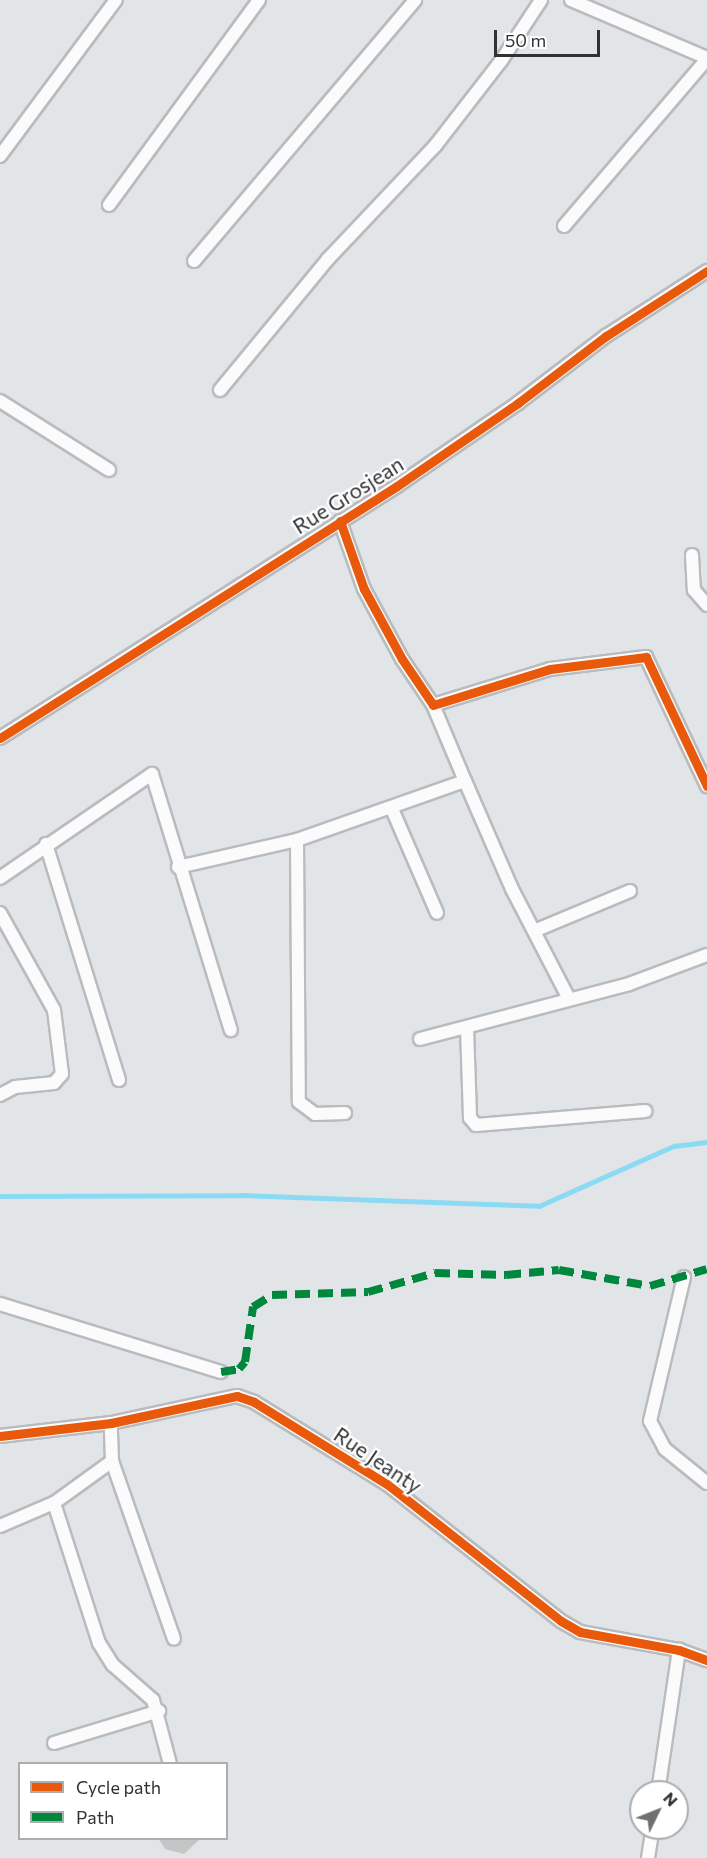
<!DOCTYPE html>
<html>
<head>
<meta charset="utf-8">
<style>
  body { margin:0 }
  #map { position:relative; width:707px; height:1858px; overflow:hidden; background:#e2e5e8; font-family:Commissioner,sans-serif }
  div>[style] { position:absolute }
  [style*='--x'] { left:calc(var(--x)*1px); top:calc(var(--y)*1px); width:calc(var(--w)*1px); rotate:calc(var(--a)*1deg) }
  .stream>* { height:4.5px; margin:-2.25px; padding:0 2.25px; transform-origin:2.25px; border-radius:2.25px; background:#8adaf3 }
  .building>* { inset:0; background:#c4c5c5 }
  .roads { filter:drop-shadow(2px 0 #b9bbbe) drop-shadow(-2px 0 #b9bbbe) drop-shadow(0 2px #b9bbbe) drop-shadow(0 -2px #b9bbbe) }
  .street>* { height:12px; margin:-6px; padding:0 6px; transform-origin:6px; border-radius:6px; background:#fbfbfc }
  .quiet>* { height:8px; margin-top:-4px; transform-origin:0; background:repeating-linear-gradient(90deg,#00873e 0 15px,transparent 0 23px) }
  .cycleway>* { height:9px; margin:-4.5px; padding:0 4.5px; transform-origin:4.5px; border-radius:4.5px; background:#e8590c }
  span { translate:-50% -50%; white-space:nowrap; text-align:center; line-height:1.15; -webkit-text-stroke:4.5px #fff; paint-order:stroke }
  .street-label { font-size:21px; color:#303133 }
  .legend { position:absolute; left:18px; top:1762px; width:210px; height:78px; box-sizing:border-box; background:#fff; border:2px solid #acadad; margin:0; padding:8px 10px; list-style:none; font-size:18px; color:#303133 }
  .legend li { display:flex; align-items:center; gap:12px; height:30px }
  .legend b { width:30px; border:2px solid #acadad }
  .north { position:absolute; left:629px; top:1780px; width:60px; height:60px; box-sizing:border-box; background:#fff; border:2px solid #acadad; border-radius:50%; rotate:47deg; font-size:16px; font-weight:700; line-height:24px; text-align:center; color:#303133 }
  .north::after { content:''; display:block; margin:auto; width:21px; height:27px; background:#6e7072; clip-path:polygon(50% 0,100% 100%,50% 72%,0 100%) }
  .scale { position:absolute; left:494px; top:30px; width:106px; height:27px; box-sizing:border-box; border:3px solid #303133; border-top:0; padding-left:8px; font-size:18px; line-height:21px; white-space:nowrap; color:#303133; -webkit-text-stroke:4px #fff; paint-order:stroke }
</style>
</head>
<body>
<div id="map">
  <div class="stream">
    <div style="--x:0;--y:1196;--w:243;--a:-0.2"></div>
    <div style="--x:243;--y:1195;--w:296;--a:2.1"></div>
    <div style="--x:539;--y:1206;--w:148;--a:-24"></div>
    <div style="--x:674;--y:1146;--w:33;--a:-7"></div>
  </div>
  <div class="building">
    <div style="clip-path:polygon(158px 1838px,201px 1838px,184px 1854px,165px 1849px)"></div>
  </div>
  <div class="roads">
    <div class="street">
      <div style="--x:571;--y:0;--w:148;--a:23.1"></div>
      <div style="--x:0;--y:156;--w:194;--a:-53.4"></div>
      <div style="--x:109;--y:205;--w:254;--a:-53.8"></div>
      <div style="--x:564;--y:226;--w:220;--a:-49.4"></div>
      <div style="--x:194;--y:261;--w:342;--a:-49.7"></div>
      <div style="--x:220;--y:390;--w:170;--a:-50.5"></div>
      <div style="--x:328;--y:259;--w:156;--a:-46.6"></div>
      <div style="--x:435;--y:146;--w:108;--a:-52.2"></div>
      <div style="--x:501;--y:61;--w:73;--a:-56.7"></div>
      <div style="--x:0;--y:401;--w:129;--a:32.3"></div>
      <div style="--x:340;--y:521;--w:72;--a:70.6"></div>
      <div style="--x:364;--y:589;--w:80;--a:61.5"></div>
      <div style="--x:402;--y:659;--w:55;--a:56"></div>
      <div style="--x:433;--y:705;--w:122;--a:-17.1"></div>
      <div style="--x:550;--y:669;--w:97;--a:-7.1"></div>
      <div style="--x:646;--y:657;--w:143;--a:64.7"></div>
      <div style="--x:692;--y:555;--w:35;--a:87"></div>
      <div style="--x:694;--y:590;--w:20;--a:49"></div>
      <div style="--x:0;--y:738;--w:470;--a:-32.4"></div>
      <div style="--x:397;--y:486;--w:147;--a:-34.4"></div>
      <div style="--x:518;--y:403;--w:111;--a:-37.3"></div>
      <div style="--x:606;--y:336;--w:120;--a:-32.8"></div>
      <div style="--x:465;--y:781;--w:118;--a:66.5"></div>
      <div style="--x:512;--y:889;--w:124;--a:62.6"></div>
      <div style="--x:392;--y:809;--w:113;--a:66.6"></div>
      <div style="--x:297;--y:840;--w:262;--a:89.6"></div>
      <div style="--x:299;--y:1102;--w:20;--a:37"></div>
      <div style="--x:315;--y:1114;--w:30;--a:-2"></div>
      <div style="--x:46;--y:844;--w:247;--a:72.8"></div>
      <div style="--x:178;--y:867;--w:122;--a:-12.8"></div>
      <div style="--x:297;--y:840;--w:178;--a:-19.4"></div>
      <div style="--x:465;--y:781;--w:82;--a:-112.8"></div>
      <div style="--x:0;--y:878;--w:184;--a:-34.4"></div>
      <div style="--x:152;--y:774;--w:268;--a:72.9"></div>
      <div style="--x:0;--y:913;--w:111;--a:60.9"></div>
      <div style="--x:54;--y:1010;--w:64;--a:82.9"></div>
      <div style="--x:62;--y:1074;--w:12;--a:132"></div>
      <div style="--x:54;--y:1083;--w:39;--a:174"></div>
      <div style="--x:15;--y:1087;--w:17;--a:152"></div>
      <div style="--x:534;--y:931;--w:104;--a:-22.6"></div>
      <div style="--x:467;--y:1027;--w:91;--a:88.1"></div>
      <div style="--x:470;--y:1118;--w:9;--a:49"></div>
      <div style="--x:476;--y:1125;--w:170;--a:-4.7"></div>
      <div style="--x:420;--y:1039;--w:216;--a:-14.7"></div>
      <div style="--x:629;--y:984;--w:83;--a:-20.4"></div>
      <div style="--x:684;--y:1277;--w:148;--a:103.3"></div>
      <div style="--x:650;--y:1421;--w:32;--a:62"></div>
      <div style="--x:665;--y:1449;--w:54;--a:39"></div>
      <div style="--x:0;--y:1304;--w:231;--a:17.1"></div>
      <div style="--x:0;--y:1436;--w:112;--a:-6.7"></div>
      <div style="--x:111;--y:1423;--w:129;--a:-12.1"></div>
      <div style="--x:237;--y:1396;--w:18;--a:19"></div>
      <div style="--x:254;--y:1402;--w:156;--a:31.7"></div>
      <div style="--x:387;--y:1484;--w:221;--a:38.2"></div>
      <div style="--x:561;--y:1621;--w:22;--a:30"></div>
      <div style="--x:580;--y:1632;--w:101;--a:10.3"></div>
      <div style="--x:679;--y:1650;--w:30;--a:20"></div>
      <div style="--x:112;--y:1461;--w:188;--a:70.8"></div>
      <div style="--x:54;--y:1503;--w:147;--a:72.2"></div>
      <div style="--x:99;--y:1643;--w:26;--a:58"></div>
      <div style="--x:113;--y:1665;--w:53;--a:41.2"></div>
      <div style="--x:153;--y:1700;--w:66;--a:75.1"></div>
      <div style="--x:0;--y:1526;--w:59;--a:-23.1"></div>
      <div style="--x:54;--y:1503;--w:72;--a:-35.9"></div>
      <div style="--x:112;--y:1461;--w:38;--a:-92"></div>
      <div style="--x:54;--y:1743;--w:110;--a:-16.9"></div>
      <div style="--x:658;--y:1792;--w:144;--a:-81.6"></div>
      <div style="--x:648;--y:1858;--w:30;--a:-81"></div>
    </div>
  </div>
  <div class="quiet">
    <div style="--x:221;--y:1372;--w:18;--a:-9"></div>
    <div style="--x:239;--y:1369;--w:9;--a:-49"></div>
    <div style="--x:245;--y:1362;--w:56;--a:-81.7"></div>
    <div style="--x:253;--y:1307;--w:22;--a:-32"></div>
    <div style="--x:272;--y:1295;--w:96;--a:-1.8"></div>
    <div style="--x:368;--y:1292;--w:70;--a:-15.8"></div>
    <div style="--x:435;--y:1273;--w:71;--a:1.6"></div>
    <div style="--x:506;--y:1275;--w:53;--a:-5.4"></div>
    <div style="--x:559;--y:1270;--w:92;--a:10"></div>
    <div style="--x:650;--y:1286;--w:59;--a:-16.6"></div>
  </div>
  <div class="cycleway">
    <div style="--x:340;--y:521;--w:72;--a:70.6"></div>
    <div style="--x:364;--y:589;--w:80;--a:61.5"></div>
    <div style="--x:402;--y:659;--w:55;--a:56"></div>
    <div style="--x:433;--y:705;--w:122;--a:-17.1"></div>
    <div style="--x:550;--y:669;--w:97;--a:-7.1"></div>
    <div style="--x:646;--y:657;--w:143;--a:64.7"></div>
    <div style="--x:0;--y:738;--w:470;--a:-32.4"></div>
    <div style="--x:397;--y:486;--w:147;--a:-34.4"></div>
    <div style="--x:518;--y:403;--w:111;--a:-37.3"></div>
    <div style="--x:606;--y:336;--w:120;--a:-32.8"></div>
    <div style="--x:0;--y:1436;--w:112;--a:-6.7"></div>
    <div style="--x:111;--y:1423;--w:129;--a:-12.1"></div>
    <div style="--x:237;--y:1396;--w:18;--a:19"></div>
    <div style="--x:254;--y:1402;--w:156;--a:31.7"></div>
    <div style="--x:387;--y:1484;--w:221;--a:38.2"></div>
    <div style="--x:561;--y:1621;--w:22;--a:30"></div>
    <div style="--x:580;--y:1632;--w:101;--a:10.3"></div>
    <div style="--x:679;--y:1650;--w:30;--a:20"></div>
  </div>
  <div class="street-label">
    <span style="left:348px;top:495px;rotate:-32deg">Rue Grosjean</span>
    <span style="left:378px;top:1460px;rotate:34deg">Rue Jeanty</span>
  </div>
  <ul class="legend">
  <li><b style="height:8px;background:#e8590c"></b>Cycle path</li>
  <li><b style="height:8px;background:#00873e"></b>Path</li>
  </ul>
  <div class="north">N</div>
  <div class="scale">50 m</div>
</div>
</body>
</html>
